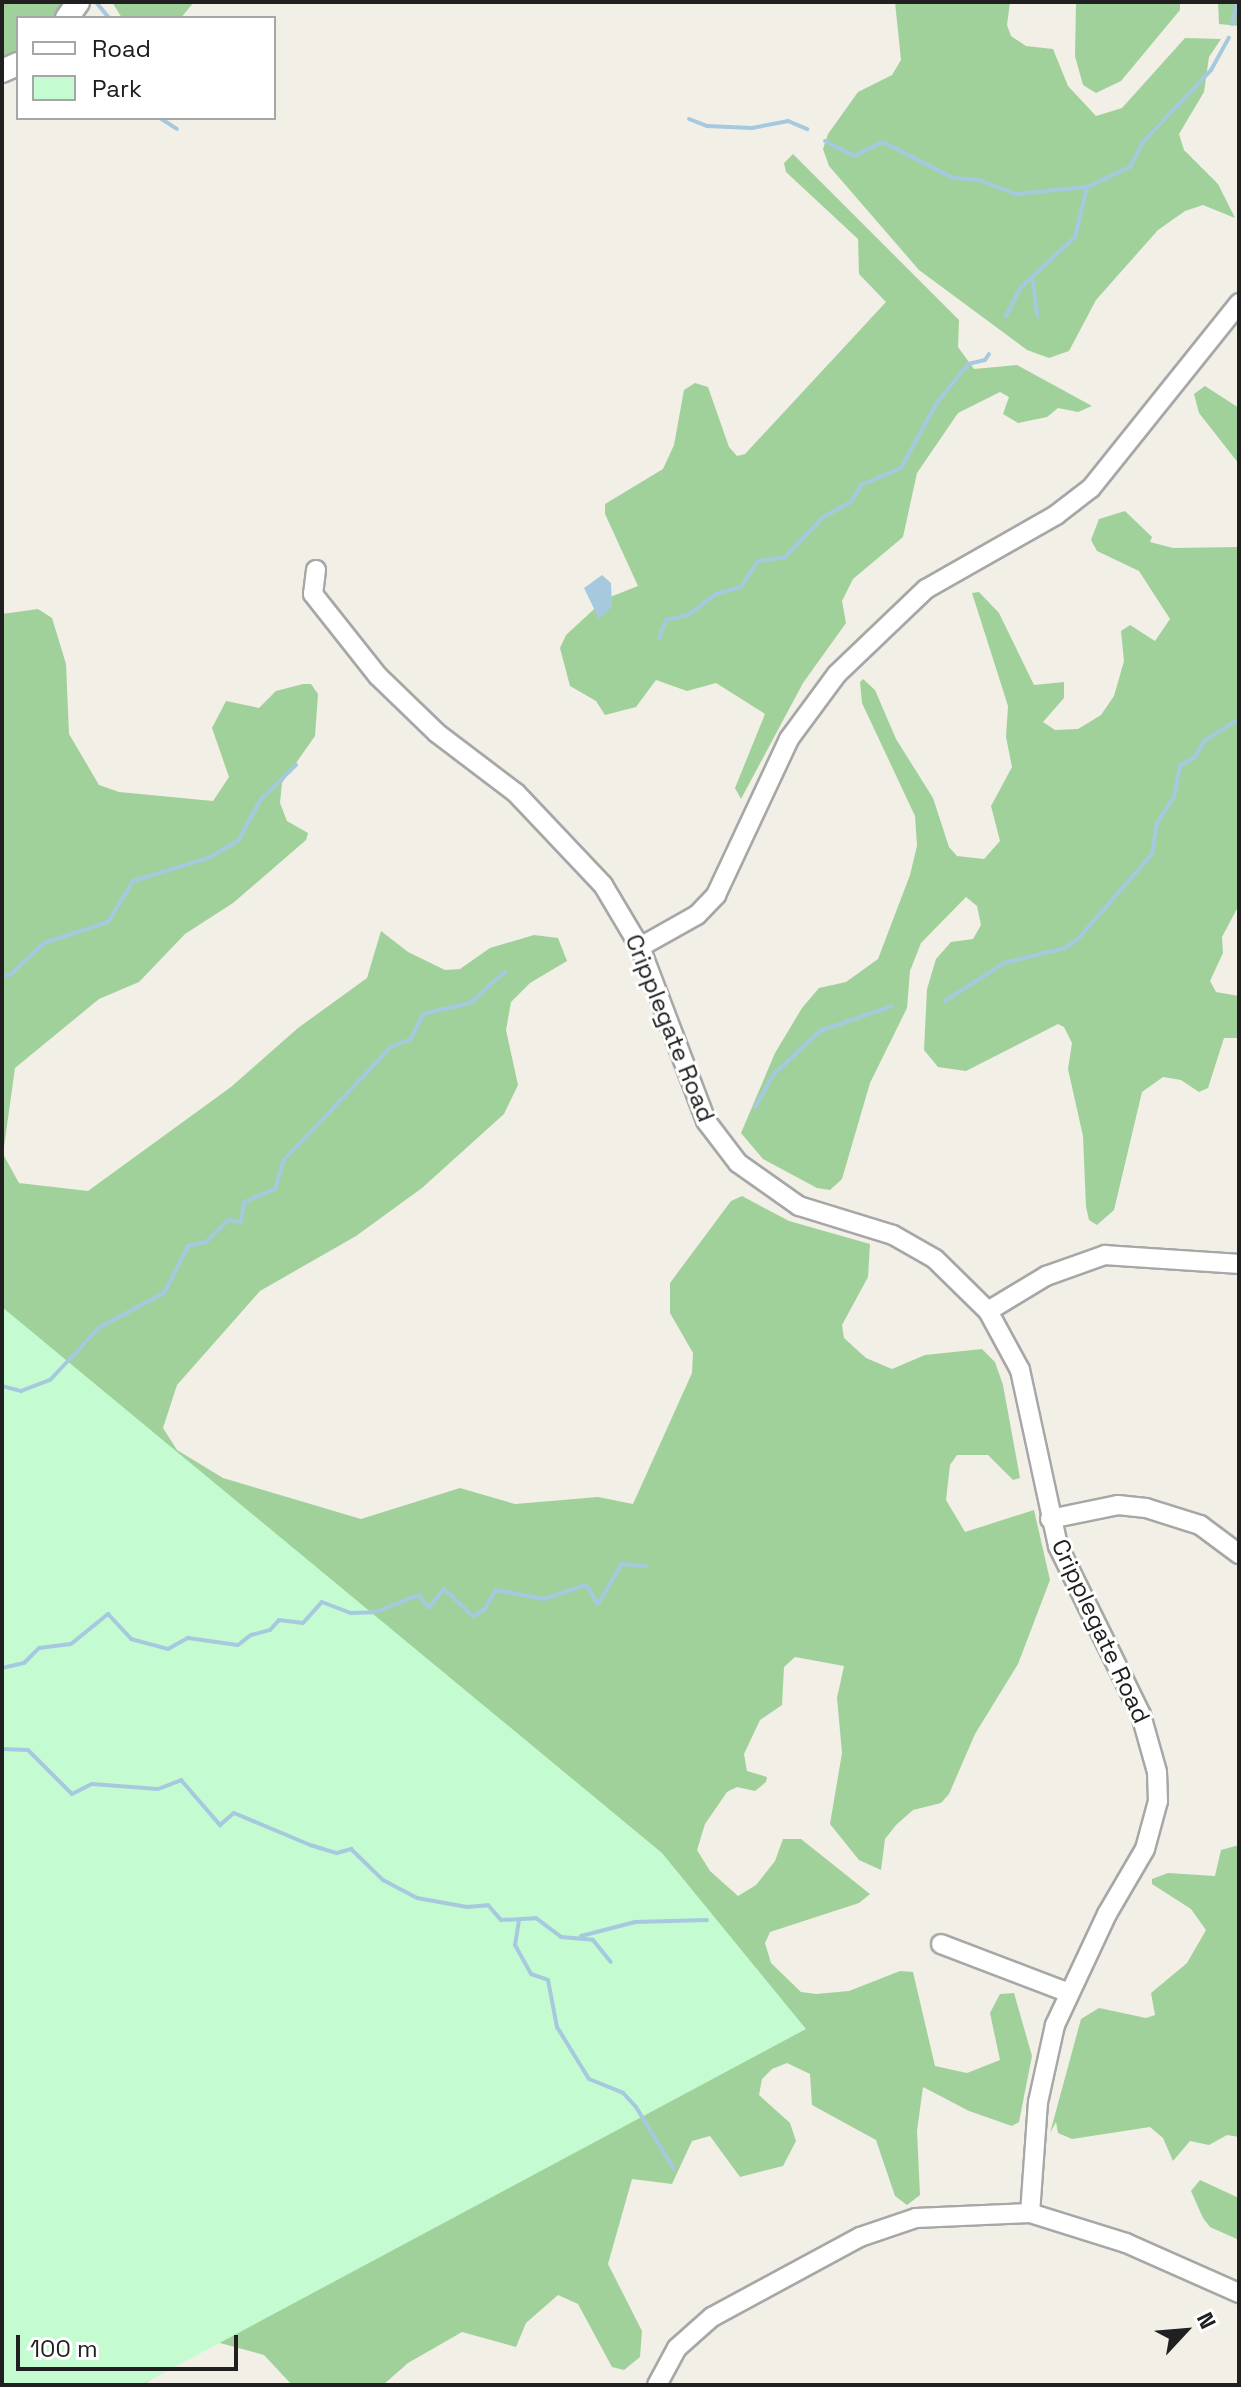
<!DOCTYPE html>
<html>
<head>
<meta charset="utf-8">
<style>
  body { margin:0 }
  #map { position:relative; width:1241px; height:2387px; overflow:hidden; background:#f1efe6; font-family:"Space Grotesk",sans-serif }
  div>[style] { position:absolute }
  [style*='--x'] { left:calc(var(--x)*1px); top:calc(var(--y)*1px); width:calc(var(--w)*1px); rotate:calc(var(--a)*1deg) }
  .forest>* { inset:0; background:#a1d19b }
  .park>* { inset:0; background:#c4fbd1 }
  .water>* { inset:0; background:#a6c9df }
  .stream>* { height:4px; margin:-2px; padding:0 2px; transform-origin:2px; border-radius:2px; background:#a6c9df }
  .roads { filter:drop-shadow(2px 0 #a7a7a7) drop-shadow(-2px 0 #a7a7a7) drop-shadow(0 2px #a7a7a7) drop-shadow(0 -2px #a7a7a7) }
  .minor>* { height:18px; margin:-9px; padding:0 9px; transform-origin:9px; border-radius:9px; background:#fff }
  .tertiary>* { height:22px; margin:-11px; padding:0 11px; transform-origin:11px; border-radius:11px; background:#fff }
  span { translate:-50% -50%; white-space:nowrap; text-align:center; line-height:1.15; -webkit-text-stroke:6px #fff; paint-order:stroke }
  .street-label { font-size:24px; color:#202020 }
  .frame { position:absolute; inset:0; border:4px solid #202020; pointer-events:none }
  .legend { position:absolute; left:16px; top:16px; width:260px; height:104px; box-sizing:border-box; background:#fff; border:2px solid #a6a6a6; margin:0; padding:10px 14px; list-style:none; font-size:24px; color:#202020 }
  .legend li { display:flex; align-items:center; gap:16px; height:40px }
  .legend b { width:40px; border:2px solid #a6a6a6 }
  .north { position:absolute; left:1145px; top:2291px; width:80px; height:80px; -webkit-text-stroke:6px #fff; paint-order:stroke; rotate:64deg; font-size:22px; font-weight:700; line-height:32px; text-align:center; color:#202020 }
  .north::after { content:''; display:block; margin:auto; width:28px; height:36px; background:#202020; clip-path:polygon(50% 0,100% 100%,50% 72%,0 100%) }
  .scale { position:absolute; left:16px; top:2335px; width:222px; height:36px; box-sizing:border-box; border:4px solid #202020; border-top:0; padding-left:10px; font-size:24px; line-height:28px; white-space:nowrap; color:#202020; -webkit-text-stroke:6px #fff; paint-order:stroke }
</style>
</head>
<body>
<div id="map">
  <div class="forest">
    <div style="clip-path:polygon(2px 2px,65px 2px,55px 18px,18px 18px,18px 52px,2px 59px)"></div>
    <div style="clip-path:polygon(112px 2px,217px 2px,193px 3px,181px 18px,122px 18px)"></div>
    <div style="clip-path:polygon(895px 2px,1010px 2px,1007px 25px,1011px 36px,1026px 46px,1053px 49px,1068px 86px,1096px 116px,1122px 108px,1185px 38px,1221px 39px,1209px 57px,1204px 92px,1179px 134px,1184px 150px,1218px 184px,1235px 218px,1203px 205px,1185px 211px,1158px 230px,1096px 300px,1069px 351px,1049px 358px,1027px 350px,919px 270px,829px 166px,823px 149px,828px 134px,858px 92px,892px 75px,901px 60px)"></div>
    <div style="clip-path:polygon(1076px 2px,1180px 2px,1180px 10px,1121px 81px,1096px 93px,1083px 85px,1075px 56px)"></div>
    <div style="clip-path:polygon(1218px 2px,1239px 2px,1239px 26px,1219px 24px)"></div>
    <div style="clip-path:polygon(793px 154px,959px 320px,958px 347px,974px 369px,1017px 365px,1092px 406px,1078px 412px,1058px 408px,1047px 417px,1018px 423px,1003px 414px,1009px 397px,1000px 392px,958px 413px,917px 473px,903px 537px,853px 579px,842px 601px,846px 623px,803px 683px,741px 799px,735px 788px,765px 714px,716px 683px,687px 691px,656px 680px,636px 707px,605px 715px,596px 701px,570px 686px,560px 648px,566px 635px,605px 599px,638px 586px,605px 514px,605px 504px,663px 469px,674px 445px,684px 390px,695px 383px,708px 387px,729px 447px,737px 456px,745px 454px,886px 302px,859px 274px,858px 239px,786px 172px,784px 163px)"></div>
    <div style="clip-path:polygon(1205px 386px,1239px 408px,1239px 464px,1199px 413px,1194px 394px)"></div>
    <div style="clip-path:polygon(1125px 511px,1152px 537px,1150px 542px,1173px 548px,1239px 547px,1239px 905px,1222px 937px,1223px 953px,1210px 981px,1216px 992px,1239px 996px,1239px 1038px,1224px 1038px,1208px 1088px,1199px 1092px,1181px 1080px,1163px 1077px,1142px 1092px,1114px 1210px,1097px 1225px,1089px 1220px,1086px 1207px,1083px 1136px,1068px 1069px,1072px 1043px,1064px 1027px,1058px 1024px,966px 1071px,938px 1067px,924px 1050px,927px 989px,936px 959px,951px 942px,973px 939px,981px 925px,977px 906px,966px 897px,921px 943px,910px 971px,907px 1008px,870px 1083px,842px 1179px,830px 1190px,817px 1188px,763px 1159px,741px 1133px,775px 1053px,802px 1008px,819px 988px,846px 982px,878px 959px,910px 875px,917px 846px,915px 816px,862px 703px,860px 682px,863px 679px,875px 690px,896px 739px,933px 798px,949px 847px,957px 856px,984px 859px,1000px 841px,991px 806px,1012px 767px,1006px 737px,1008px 706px,972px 593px,979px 592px,999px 613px,1034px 685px,1064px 682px,1064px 698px,1043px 722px,1055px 730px,1078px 729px,1101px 715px,1114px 696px,1124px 661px,1121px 631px,1130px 625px,1155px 641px,1170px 619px,1139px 571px,1097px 551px,1091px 540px,1099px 519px)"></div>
    <div style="clip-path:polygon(38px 609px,52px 618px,66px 664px,69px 734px,99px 785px,119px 792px,213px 801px,229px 777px,212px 728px,226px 701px,259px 708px,276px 691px,303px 684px,311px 684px,318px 694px,315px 736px,282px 783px,280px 803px,287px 821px,308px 833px,306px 840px,233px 903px,185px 934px,139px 982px,99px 999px,15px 1068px,3px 1154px,19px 1183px,88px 1191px,231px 1087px,298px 1028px,367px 978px,381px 931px,408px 952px,445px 970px,460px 969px,490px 948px,534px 935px,558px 938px,567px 961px,530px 983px,511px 1002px,506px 1030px,518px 1085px,504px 1114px,422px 1188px,356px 1236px,260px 1291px,177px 1385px,163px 1428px,177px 1450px,223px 1478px,361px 1519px,460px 1488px,515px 1504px,598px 1497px,633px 1504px,692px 1373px,693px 1353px,670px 1313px,670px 1283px,731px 1201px,742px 1196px,789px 1221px,870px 1244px,868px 1277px,842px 1325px,844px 1338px,866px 1358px,892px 1369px,925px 1355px,982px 1349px,995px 1362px,1003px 1385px,1020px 1478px,1013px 1480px,988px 1455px,957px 1455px,950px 1465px,946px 1500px,965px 1532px,1034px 1510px,1050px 1580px,1018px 1664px,975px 1734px,949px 1794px,941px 1803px,913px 1810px,896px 1825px,885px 1839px,881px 1870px,859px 1860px,830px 1824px,842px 1753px,837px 1698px,844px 1666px,795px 1657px,784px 1667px,782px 1705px,760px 1720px,744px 1754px,747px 1771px,767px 1777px,766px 1782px,755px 1791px,737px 1787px,727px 1792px,705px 1824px,697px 1850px,710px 1871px,738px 1896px,756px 1885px,775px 1861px,783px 1839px,801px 1839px,870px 1894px,859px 1903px,770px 1932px,765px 1943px,771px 1963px,801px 1992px,816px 1994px,849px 1991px,900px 1971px,913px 1972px,935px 2066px,967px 2073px,1000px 2060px,990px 2013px,1000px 1994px,1014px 1993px,1032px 2056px,1019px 2122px,1012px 2126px,969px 2111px,923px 2087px,917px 2131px,920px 2195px,907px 2205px,895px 2196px,876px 2140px,812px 2105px,810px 2074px,787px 2063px,772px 2069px,762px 2079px,759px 2095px,790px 2123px,796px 2141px,783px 2166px,740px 2177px,710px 2136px,692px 2141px,672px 2184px,632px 2179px,608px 2264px,642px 2331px,640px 2357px,624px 2370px,612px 2367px,578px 2304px,558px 2295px,526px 2323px,516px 2347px,462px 2332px,408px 2363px,383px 2385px,292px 2385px,264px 2355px,209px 2340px,143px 2385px,2px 2385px,2px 614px)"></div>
    <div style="clip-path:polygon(1239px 1845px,1239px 2137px,1227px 2135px,1209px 2145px,1190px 2141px,1173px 2161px,1163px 2138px,1150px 2127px,1072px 2139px,1058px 2133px,1056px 2122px,1050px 2133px,1081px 2019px,1099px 2008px,1146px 2018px,1155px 2015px,1151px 1993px,1187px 1963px,1206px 1930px,1191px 1909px,1152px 1884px,1152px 1879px,1168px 1873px,1215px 1876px,1221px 1850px)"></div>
    <div style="clip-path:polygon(1200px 2180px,1239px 2198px,1239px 2240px,1210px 2227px,1203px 2218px,1191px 2191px)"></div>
  </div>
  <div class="park">
    <div style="clip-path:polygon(2px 1307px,662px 1853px,806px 2029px,141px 2385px,2px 2385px)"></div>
  </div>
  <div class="water">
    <div style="clip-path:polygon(602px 575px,611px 583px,612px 607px,599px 619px,584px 588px)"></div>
  </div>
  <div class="stream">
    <div style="--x:96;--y:2;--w:21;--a:51"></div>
    <div style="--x:1232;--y:24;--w:23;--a:-77"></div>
    <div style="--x:160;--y:118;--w:20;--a:33"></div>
    <div style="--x:689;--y:119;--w:19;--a:21"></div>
    <div style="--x:707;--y:126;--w:45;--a:2.5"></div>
    <div style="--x:752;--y:128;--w:37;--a:-11"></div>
    <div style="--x:788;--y:121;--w:21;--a:23"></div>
    <div style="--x:825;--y:141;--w:33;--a:27"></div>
    <div style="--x:854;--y:156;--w:32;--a:-26"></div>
    <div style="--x:883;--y:142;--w:79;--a:27.2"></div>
    <div style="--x:953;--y:178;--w:26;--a:4"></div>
    <div style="--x:979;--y:180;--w:40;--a:21"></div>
    <div style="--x:1016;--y:194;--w:71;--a:-5.6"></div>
    <div style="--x:1087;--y:187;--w:47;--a:-24.9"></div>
    <div style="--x:1130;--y:167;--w:28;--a:-63"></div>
    <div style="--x:1143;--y:142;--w:99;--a:-46.6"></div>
    <div style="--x:1211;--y:70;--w:37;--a:-61"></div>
    <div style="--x:1033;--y:281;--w:35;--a:83"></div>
    <div style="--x:1006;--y:316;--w:31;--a:-63"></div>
    <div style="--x:1020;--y:288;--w:75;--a:-42.8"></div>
    <div style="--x:1075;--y:237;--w:51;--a:-76.5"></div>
    <div style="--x:659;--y:638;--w:19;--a:-69"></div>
    <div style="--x:666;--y:620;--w:23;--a:-13"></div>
    <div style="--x:688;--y:615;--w:35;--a:-37"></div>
    <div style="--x:716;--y:594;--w:26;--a:-16"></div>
    <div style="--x:741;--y:587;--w:31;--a:-57"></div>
    <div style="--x:758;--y:561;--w:27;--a:-8"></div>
    <div style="--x:785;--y:557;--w:55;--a:-46.5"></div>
    <div style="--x:823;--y:517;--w:32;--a:-28"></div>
    <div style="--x:851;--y:502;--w:20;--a:-60"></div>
    <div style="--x:861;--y:485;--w:43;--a:-23"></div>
    <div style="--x:901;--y:468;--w:73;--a:-61.3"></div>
    <div style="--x:936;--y:404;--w:51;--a:-51.3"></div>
    <div style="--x:968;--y:364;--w:17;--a:-13"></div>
    <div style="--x:985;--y:360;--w:7;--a:-56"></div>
    <div style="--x:2;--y:975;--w:8;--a:0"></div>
    <div style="--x:10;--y:975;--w:47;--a:-43.3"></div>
    <div style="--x:44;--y:943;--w:67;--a:-18.2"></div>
    <div style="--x:108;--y:922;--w:48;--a:-58.6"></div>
    <div style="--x:133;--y:881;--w:78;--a:-17"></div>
    <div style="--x:208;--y:858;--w:34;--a:-30"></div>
    <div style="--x:238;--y:841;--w:48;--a:-61.3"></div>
    <div style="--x:261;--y:799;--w:49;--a:-44.2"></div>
    <div style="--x:945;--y:1001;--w:70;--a:-32.8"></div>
    <div style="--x:1004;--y:963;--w:63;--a:-13.8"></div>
    <div style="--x:1065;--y:948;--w:14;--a:-34"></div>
    <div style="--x:1077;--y:940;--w:114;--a:-48.9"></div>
    <div style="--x:1152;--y:854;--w:31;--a:-81"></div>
    <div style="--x:1157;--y:823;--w:31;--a:-57"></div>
    <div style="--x:1174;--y:797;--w:32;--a:-79"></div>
    <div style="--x:1180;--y:766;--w:17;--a:-31"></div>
    <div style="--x:1195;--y:757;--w:18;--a:-61"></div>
    <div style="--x:1204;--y:741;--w:41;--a:-32.2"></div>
    <div style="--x:755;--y:1107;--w:39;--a:-60"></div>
    <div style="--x:775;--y:1073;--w:62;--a:-43"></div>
    <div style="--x:820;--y:1031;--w:76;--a:-19.1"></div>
    <div style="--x:2;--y:1386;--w:20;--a:15"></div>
    <div style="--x:21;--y:1391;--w:31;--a:-21"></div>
    <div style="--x:50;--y:1380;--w:73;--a:-46.7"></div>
    <div style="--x:100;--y:1327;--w:72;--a:-28"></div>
    <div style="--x:164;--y:1293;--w:53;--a:-62.9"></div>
    <div style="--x:188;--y:1246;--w:18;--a:-13"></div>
    <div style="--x:206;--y:1242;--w:31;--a:-45"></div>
    <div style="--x:228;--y:1220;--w:13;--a:9"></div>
    <div style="--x:241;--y:1222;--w:20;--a:-81"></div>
    <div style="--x:244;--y:1202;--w:34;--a:-23"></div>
    <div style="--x:275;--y:1189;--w:30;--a:-73"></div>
    <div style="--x:284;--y:1160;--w:156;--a:-46.6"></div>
    <div style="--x:391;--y:1047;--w:22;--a:-22"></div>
    <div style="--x:411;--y:1039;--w:28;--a:-64"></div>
    <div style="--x:423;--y:1014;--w:48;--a:-13.2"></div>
    <div style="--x:470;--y:1003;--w:47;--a:-41.5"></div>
    <div style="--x:2;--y:1668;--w:23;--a:-13"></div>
    <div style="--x:24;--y:1663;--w:21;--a:-45"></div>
    <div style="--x:39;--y:1648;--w:32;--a:-7"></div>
    <div style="--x:71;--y:1644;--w:48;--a:-39"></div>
    <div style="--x:108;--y:1614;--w:34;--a:47"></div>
    <div style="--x:131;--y:1639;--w:38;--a:15"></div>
    <div style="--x:168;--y:1649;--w:23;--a:-29"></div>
    <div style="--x:188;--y:1638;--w:50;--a:8"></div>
    <div style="--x:238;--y:1645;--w:16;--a:-38"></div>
    <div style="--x:251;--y:1635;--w:20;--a:-15"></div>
    <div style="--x:270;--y:1630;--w:13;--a:-48"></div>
    <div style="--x:279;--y:1620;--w:24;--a:7"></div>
    <div style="--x:303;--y:1623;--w:28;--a:-48"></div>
    <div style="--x:322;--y:1602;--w:30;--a:21"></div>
    <div style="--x:350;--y:1613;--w:25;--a:-2"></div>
    <div style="--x:375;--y:1612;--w:47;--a:-21.1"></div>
    <div style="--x:419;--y:1595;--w:16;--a:52"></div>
    <div style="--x:429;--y:1608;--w:24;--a:-52"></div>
    <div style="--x:444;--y:1589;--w:40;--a:43"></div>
    <div style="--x:473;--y:1616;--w:13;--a:-29"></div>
    <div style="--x:484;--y:1610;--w:23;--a:-59"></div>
    <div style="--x:496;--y:1590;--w:49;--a:10.6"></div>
    <div style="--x:544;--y:1599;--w:44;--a:-18.4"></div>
    <div style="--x:586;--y:1585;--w:22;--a:58"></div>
    <div style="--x:598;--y:1604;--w:47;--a:-59"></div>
    <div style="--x:622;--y:1564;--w:24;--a:5"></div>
    <div style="--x:2;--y:1727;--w:22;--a:90"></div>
    <div style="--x:2;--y:1749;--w:26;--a:2"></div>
    <div style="--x:28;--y:1750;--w:62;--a:45"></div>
    <div style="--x:72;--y:1794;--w:22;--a:-27"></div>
    <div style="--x:92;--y:1784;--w:66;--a:4.3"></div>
    <div style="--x:158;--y:1789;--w:25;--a:-21"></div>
    <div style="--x:181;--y:1780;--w:60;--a:49.1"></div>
    <div style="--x:220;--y:1825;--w:18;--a:-41"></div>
    <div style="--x:234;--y:1813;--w:82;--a:22.8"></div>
    <div style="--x:310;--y:1845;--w:28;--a:17"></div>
    <div style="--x:337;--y:1853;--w:15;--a:-16"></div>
    <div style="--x:351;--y:1849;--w:45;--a:44.1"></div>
    <div style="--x:383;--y:1880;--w:38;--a:28"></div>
    <div style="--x:417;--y:1898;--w:51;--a:10.2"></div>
    <div style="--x:467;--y:1907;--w:21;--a:-5"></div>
    <div style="--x:488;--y:1905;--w:20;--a:49"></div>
    <div style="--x:501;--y:1920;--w:35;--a:-3"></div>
    <div style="--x:536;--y:1918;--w:31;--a:37"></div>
    <div style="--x:561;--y:1937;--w:32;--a:5"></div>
    <div style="--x:593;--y:1940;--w:28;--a:51"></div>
    <div style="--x:519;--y:1920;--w:25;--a:99"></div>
    <div style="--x:515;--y:1945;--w:33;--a:61"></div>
    <div style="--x:531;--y:1974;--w:18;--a:19"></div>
    <div style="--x:548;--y:1980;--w:48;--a:79.2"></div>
    <div style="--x:557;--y:2027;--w:61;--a:58.4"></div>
    <div style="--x:589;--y:2079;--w:37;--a:22"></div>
    <div style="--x:623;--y:2093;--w:19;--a:47"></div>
    <div style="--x:636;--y:2107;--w:73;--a:58.5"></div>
    <div style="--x:581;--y:1936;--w:56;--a:-14.5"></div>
    <div style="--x:635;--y:1922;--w:72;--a:-1.6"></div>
  </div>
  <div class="roads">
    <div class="minor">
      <div style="--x:316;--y:570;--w:24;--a:97"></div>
      <div style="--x:313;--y:594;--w:105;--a:51.6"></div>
      <div style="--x:378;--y:676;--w:82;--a:44"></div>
      <div style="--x:437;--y:733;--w:99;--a:37.2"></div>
      <div style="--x:516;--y:793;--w:127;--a:46.6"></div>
      <div style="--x:603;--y:885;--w:72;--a:59.2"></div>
      <div style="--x:640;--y:947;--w:186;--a:69.2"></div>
      <div style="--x:706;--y:1121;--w:53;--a:52.7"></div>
      <div style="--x:738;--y:1163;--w:75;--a:35.2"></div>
      <div style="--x:799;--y:1206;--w:98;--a:17.1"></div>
      <div style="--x:893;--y:1235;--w:48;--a:29.7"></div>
      <div style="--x:935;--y:1259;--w:74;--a:44.5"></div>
      <div style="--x:988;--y:1311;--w:67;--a:61.5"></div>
      <div style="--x:1020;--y:1370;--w:180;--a:77.8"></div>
      <div style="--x:1058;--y:1546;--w:188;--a:63.8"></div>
      <div style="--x:1141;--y:1715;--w:59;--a:74.3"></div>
      <div style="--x:1157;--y:1772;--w:29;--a:88"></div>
      <div style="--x:1158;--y:1801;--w:50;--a:105.2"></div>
      <div style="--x:1145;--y:1849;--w:75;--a:120.3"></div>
      <div style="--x:1107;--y:1914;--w:123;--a:115.1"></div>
      <div style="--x:1055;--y:2025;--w:79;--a:102.4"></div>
      <div style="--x:1038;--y:2102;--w:111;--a:94.1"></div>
      <div style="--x:640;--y:947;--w:65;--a:-29.3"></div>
      <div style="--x:697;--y:915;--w:28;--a:-46"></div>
      <div style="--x:716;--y:895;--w:172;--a:-64.9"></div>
      <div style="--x:789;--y:739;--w:81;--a:-53.6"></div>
      <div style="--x:837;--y:674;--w:123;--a:-43.7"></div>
      <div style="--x:926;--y:589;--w:150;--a:-29.6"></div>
      <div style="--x:1056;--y:515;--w:44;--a:-37.6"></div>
      <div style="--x:1091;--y:488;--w:237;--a:-51.3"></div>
      <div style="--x:988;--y:1311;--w:68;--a:-31.1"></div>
      <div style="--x:1046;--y:1276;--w:63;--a:-19.6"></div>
      <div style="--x:1105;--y:1255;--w:134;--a:3.8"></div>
      <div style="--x:1050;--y:1519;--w:69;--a:-11.6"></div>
      <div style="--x:1118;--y:1505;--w:28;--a:6"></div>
      <div style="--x:1146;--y:1508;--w:57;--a:17.5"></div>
      <div style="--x:1200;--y:1525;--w:49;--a:36.6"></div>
      <div style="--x:941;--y:1944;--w:137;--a:20.9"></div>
      <div style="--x:657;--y:2385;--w:42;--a:-61.6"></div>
      <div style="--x:677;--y:2348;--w:47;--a:-41.5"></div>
      <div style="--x:712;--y:2317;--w:168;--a:-28.4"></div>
      <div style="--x:860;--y:2237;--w:59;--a:-18.7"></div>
      <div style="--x:916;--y:2218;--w:114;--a:-2.5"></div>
      <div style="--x:1030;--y:2213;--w:101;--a:17.4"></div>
      <div style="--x:1126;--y:2243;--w:124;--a:23.9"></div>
    </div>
    <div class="tertiary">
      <div style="--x:67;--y:18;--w:19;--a:-55"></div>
      <div style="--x:2;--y:71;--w:17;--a:-24"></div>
    </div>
  </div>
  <div class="street-label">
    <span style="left:670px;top:1028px;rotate:68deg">Cripplegate Road</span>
    <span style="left:1101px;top:1631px;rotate:65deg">Cripplegate Road</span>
  </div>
  <div class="frame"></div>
  <ul class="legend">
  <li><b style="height:10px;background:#fff"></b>Road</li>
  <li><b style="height:22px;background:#c4fbd1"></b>Park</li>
  </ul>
  <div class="north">N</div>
  <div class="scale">100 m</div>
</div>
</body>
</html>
